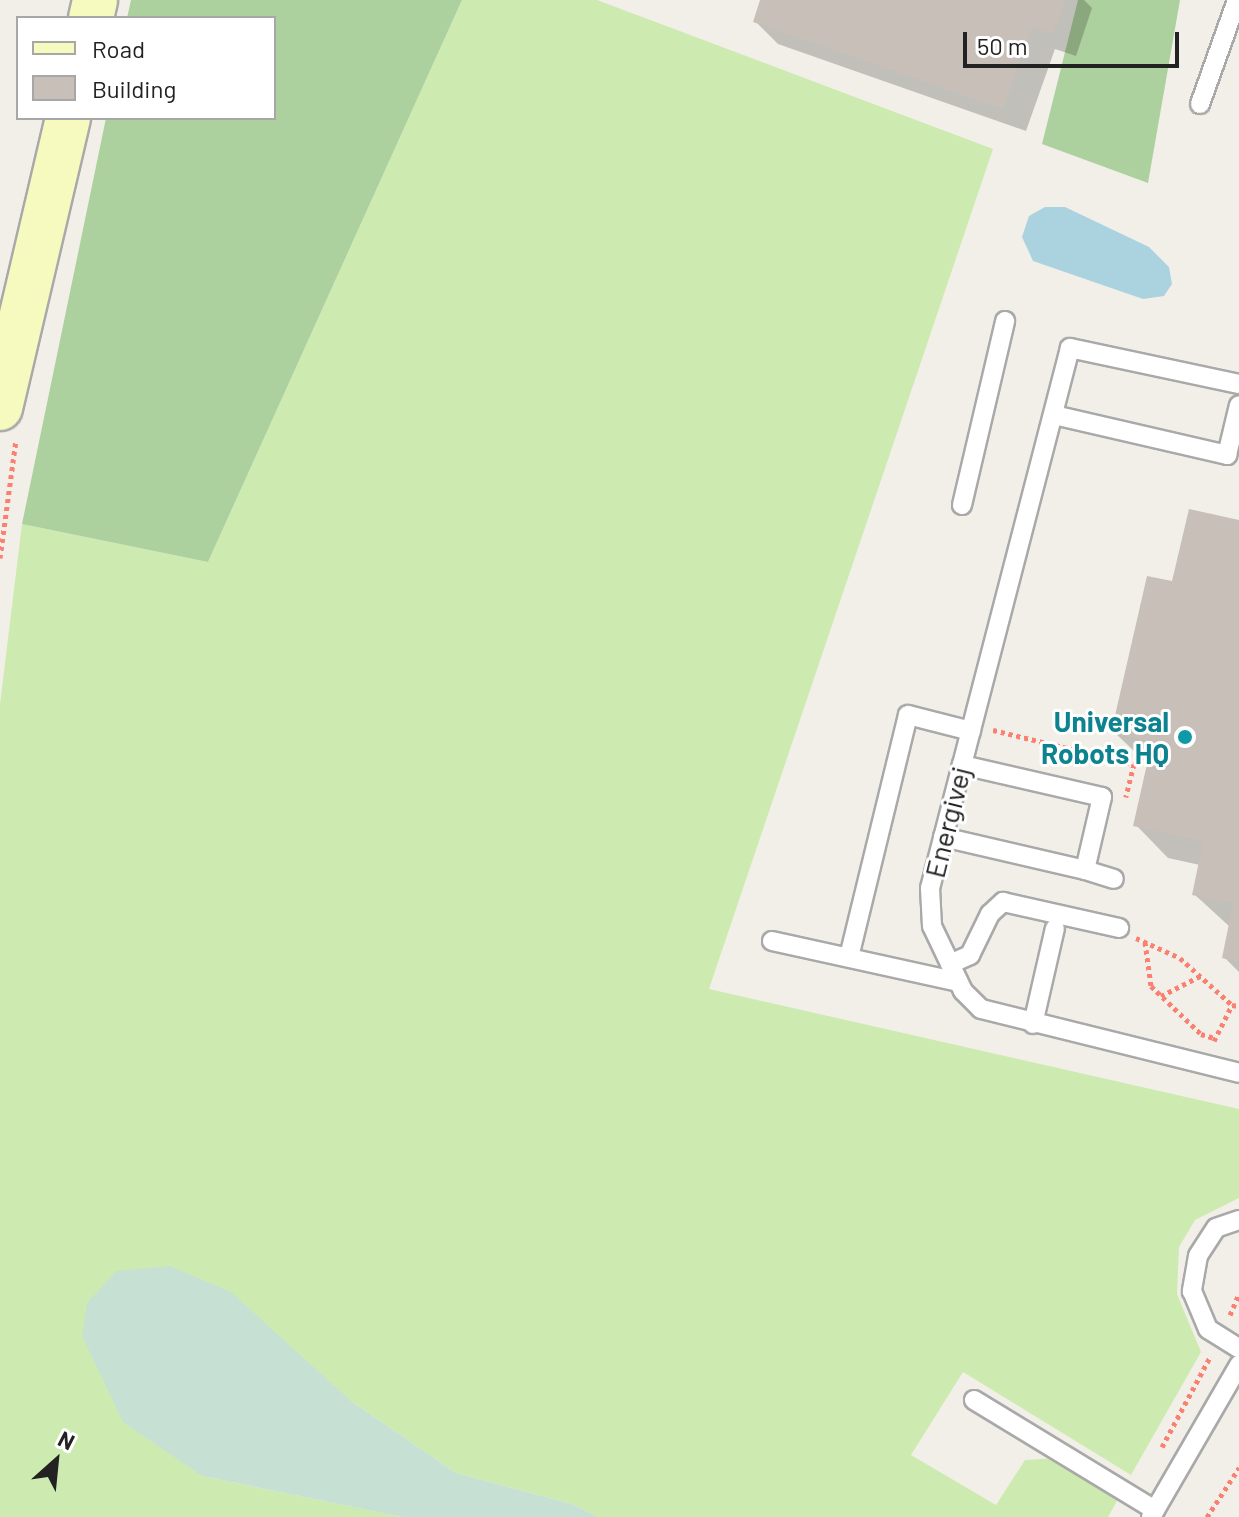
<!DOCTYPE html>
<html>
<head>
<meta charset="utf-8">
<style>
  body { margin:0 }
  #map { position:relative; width:1239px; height:1517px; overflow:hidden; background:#f2efe9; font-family:Barlow,sans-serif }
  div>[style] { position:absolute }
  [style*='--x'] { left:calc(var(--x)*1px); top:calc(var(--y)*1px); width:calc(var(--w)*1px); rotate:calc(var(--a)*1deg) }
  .grass>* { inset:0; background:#cdebb0 }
  .forest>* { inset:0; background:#add19e }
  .wetland>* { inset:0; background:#c6e0d4 }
  .water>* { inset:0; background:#aad3df }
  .shadow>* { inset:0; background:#0003 }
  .building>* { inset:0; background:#c7bfb8 }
  .path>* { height:5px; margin-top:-2.5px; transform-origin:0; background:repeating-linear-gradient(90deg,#fa8072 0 4px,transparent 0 8px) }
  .roads { filter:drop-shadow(2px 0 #a9a9a9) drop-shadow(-2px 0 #a9a9a9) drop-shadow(0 2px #a9a9a9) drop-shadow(0 -2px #a9a9a9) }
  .lane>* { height:18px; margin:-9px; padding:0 9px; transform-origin:9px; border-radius:9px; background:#fff }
  .secondary>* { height:44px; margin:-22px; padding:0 22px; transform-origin:22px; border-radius:22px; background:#f7fabf }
  .dots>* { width:22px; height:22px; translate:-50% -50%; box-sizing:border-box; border:4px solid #fff; border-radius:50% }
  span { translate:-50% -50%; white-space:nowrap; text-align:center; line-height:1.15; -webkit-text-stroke:6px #fff; paint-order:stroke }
  .culture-label { font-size:28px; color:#0d838f; font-weight:700 }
  .right { translate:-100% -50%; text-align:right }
  .street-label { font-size:28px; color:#222 }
  .legend { position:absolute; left:16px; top:16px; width:260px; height:104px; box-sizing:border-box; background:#fff; border:2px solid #a7a7a7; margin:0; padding:10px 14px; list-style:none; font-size:24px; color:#222 }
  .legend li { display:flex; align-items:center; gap:16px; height:40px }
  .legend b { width:40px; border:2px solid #a7a7a7 }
  .north { position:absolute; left:16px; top:1421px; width:80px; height:80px; -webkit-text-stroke:6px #fff; paint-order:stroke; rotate:27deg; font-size:22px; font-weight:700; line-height:32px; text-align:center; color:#222 }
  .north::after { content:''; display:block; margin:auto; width:28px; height:36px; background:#222; clip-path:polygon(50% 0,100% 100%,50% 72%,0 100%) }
  .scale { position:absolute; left:963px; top:32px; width:216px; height:36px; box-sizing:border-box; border:4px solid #222; border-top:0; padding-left:10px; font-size:24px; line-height:28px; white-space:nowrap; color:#222; -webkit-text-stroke:6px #fff; paint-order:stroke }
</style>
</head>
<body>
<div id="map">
  <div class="grass">
    <div style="clip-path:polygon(462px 0,597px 0,993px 149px,709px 989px,1239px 1109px,1239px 1198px,1195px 1220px,1179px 1247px,1177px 1294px,1201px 1352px,1131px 1475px,963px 1372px,911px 1455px,996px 1505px,1025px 1460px,1058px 1458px,1118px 1499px,1108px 1517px,598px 1517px,572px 1504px,456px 1473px,351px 1401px,202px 1476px,402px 1517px,0 1517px,0 704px,22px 524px,208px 562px)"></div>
  </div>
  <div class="forest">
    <div style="clip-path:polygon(131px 0,462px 0,208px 562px,22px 524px,106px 118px,274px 118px,274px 18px,127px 18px)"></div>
    <div style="clip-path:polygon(1078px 0,1180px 0,1148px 183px,1042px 144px)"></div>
  </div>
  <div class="wetland">
    <div style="clip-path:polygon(170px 1266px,231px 1292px,351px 1401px,456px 1473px,572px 1504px,598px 1517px,402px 1517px,202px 1476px,123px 1422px,82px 1336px,87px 1303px,116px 1271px)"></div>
  </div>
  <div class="water">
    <div style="clip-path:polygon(1045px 207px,1065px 207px,1149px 247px,1169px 267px,1172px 284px,1164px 296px,1143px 299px,1033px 261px,1022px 237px,1029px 216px)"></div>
  </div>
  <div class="shadow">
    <div style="clip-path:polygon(763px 0,1084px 0,1092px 8px,1076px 56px,1055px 49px,1026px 131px,778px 44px,755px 21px)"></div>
    <div style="clip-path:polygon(1239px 522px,1239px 972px,1224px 957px,1230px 927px,1194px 894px,1200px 865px,1168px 858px,1136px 825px,1149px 765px,1114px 732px,1174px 584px)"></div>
  </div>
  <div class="building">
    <div style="clip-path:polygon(760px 0,1065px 0,1053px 34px,1032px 27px,1003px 109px,753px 22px)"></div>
    <div style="clip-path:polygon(1189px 509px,1239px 520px,1239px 962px,1222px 958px,1233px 904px,1192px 895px,1203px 842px,1133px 826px,1152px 742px,1111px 733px,1147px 576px,1172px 581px)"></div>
  </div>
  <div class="path">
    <div style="--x:0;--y:558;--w:119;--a:-82.3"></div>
    <div style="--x:993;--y:730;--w:145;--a:13.6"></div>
    <div style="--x:1134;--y:764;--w:34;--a:104"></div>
    <div style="--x:1136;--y:938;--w:48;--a:24.4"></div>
    <div style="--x:1180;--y:958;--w:70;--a:42.1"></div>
    <div style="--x:1145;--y:942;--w:44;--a:82.2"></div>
    <div style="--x:1151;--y:986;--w:69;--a:43.8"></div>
    <div style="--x:1201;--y:1034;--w:14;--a:17"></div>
    <div style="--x:1161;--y:996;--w:44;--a:-27.1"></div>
    <div style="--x:1214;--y:1041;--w:40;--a:-63.4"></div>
    <div style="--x:1232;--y:1005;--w:7;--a:8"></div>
    <div style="--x:1230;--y:1315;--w:23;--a:-67"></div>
    <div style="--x:1162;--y:1447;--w:102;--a:-61.9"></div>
    <div style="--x:1207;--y:1517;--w:59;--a:-56.9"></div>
  </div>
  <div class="roads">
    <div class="lane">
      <div style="--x:1200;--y:104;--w:110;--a:-70.4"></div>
      <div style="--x:1239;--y:384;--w:173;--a:-168"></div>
      <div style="--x:1070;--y:348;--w:558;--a:104.53"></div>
      <div style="--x:930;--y:888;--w:38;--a:87"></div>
      <div style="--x:932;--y:926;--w:72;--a:64.5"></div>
      <div style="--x:963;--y:991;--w:25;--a:45"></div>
      <div style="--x:981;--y:1009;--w:266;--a:13.9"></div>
      <div style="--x:1054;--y:415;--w:178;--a:13"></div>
      <div style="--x:1227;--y:455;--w:51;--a:-76.5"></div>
      <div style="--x:962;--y:505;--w:189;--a:-76.8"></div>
      <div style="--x:943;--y:837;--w:146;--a:13.1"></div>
      <div style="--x:1085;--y:870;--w:75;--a:-76.9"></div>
      <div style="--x:1102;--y:797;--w:144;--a:-167.1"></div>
      <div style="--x:1085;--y:870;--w:30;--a:17"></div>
      <div style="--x:772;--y:941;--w:191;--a:12.4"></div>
      <div style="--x:849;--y:957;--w:249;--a:-76.3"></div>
      <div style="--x:908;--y:715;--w:65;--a:14.3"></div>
      <div style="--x:950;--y:964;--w:22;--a:-24"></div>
      <div style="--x:970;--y:955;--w:46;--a:-64"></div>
      <div style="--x:990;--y:914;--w:18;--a:-43"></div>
      <div style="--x:1003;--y:902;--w:119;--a:12.6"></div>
      <div style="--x:1033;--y:1024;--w:98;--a:-77.1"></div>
      <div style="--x:1239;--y:1220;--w:24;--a:161"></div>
      <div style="--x:1216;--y:1228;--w:33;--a:123"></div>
      <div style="--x:1198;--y:1256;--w:36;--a:100"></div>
      <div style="--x:1192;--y:1291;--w:41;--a:67.2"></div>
      <div style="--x:1208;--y:1329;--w:36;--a:32"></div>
      <div style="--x:974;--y:1400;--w:212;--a:31.3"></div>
      <div style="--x:1151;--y:1517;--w:176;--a:-59.9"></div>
    </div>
    <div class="secondary">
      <div style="--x:91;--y:18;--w:18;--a:-77"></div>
      <div style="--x:0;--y:408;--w:298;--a:-76.8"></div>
    </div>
  </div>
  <div class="dots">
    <div style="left:1185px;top:737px;background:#0f9aa8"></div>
  </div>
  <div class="culture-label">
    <span class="right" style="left:1169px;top:737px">Universal<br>Robots HQ</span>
  </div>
  <div class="street-label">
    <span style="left:947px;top:822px;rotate:-76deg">Energivej</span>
  </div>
  <ul class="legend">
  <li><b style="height:10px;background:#f7fabf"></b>Road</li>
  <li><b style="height:22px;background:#c7bfb8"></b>Building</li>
  </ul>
  <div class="north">N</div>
  <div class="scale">50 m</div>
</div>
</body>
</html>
